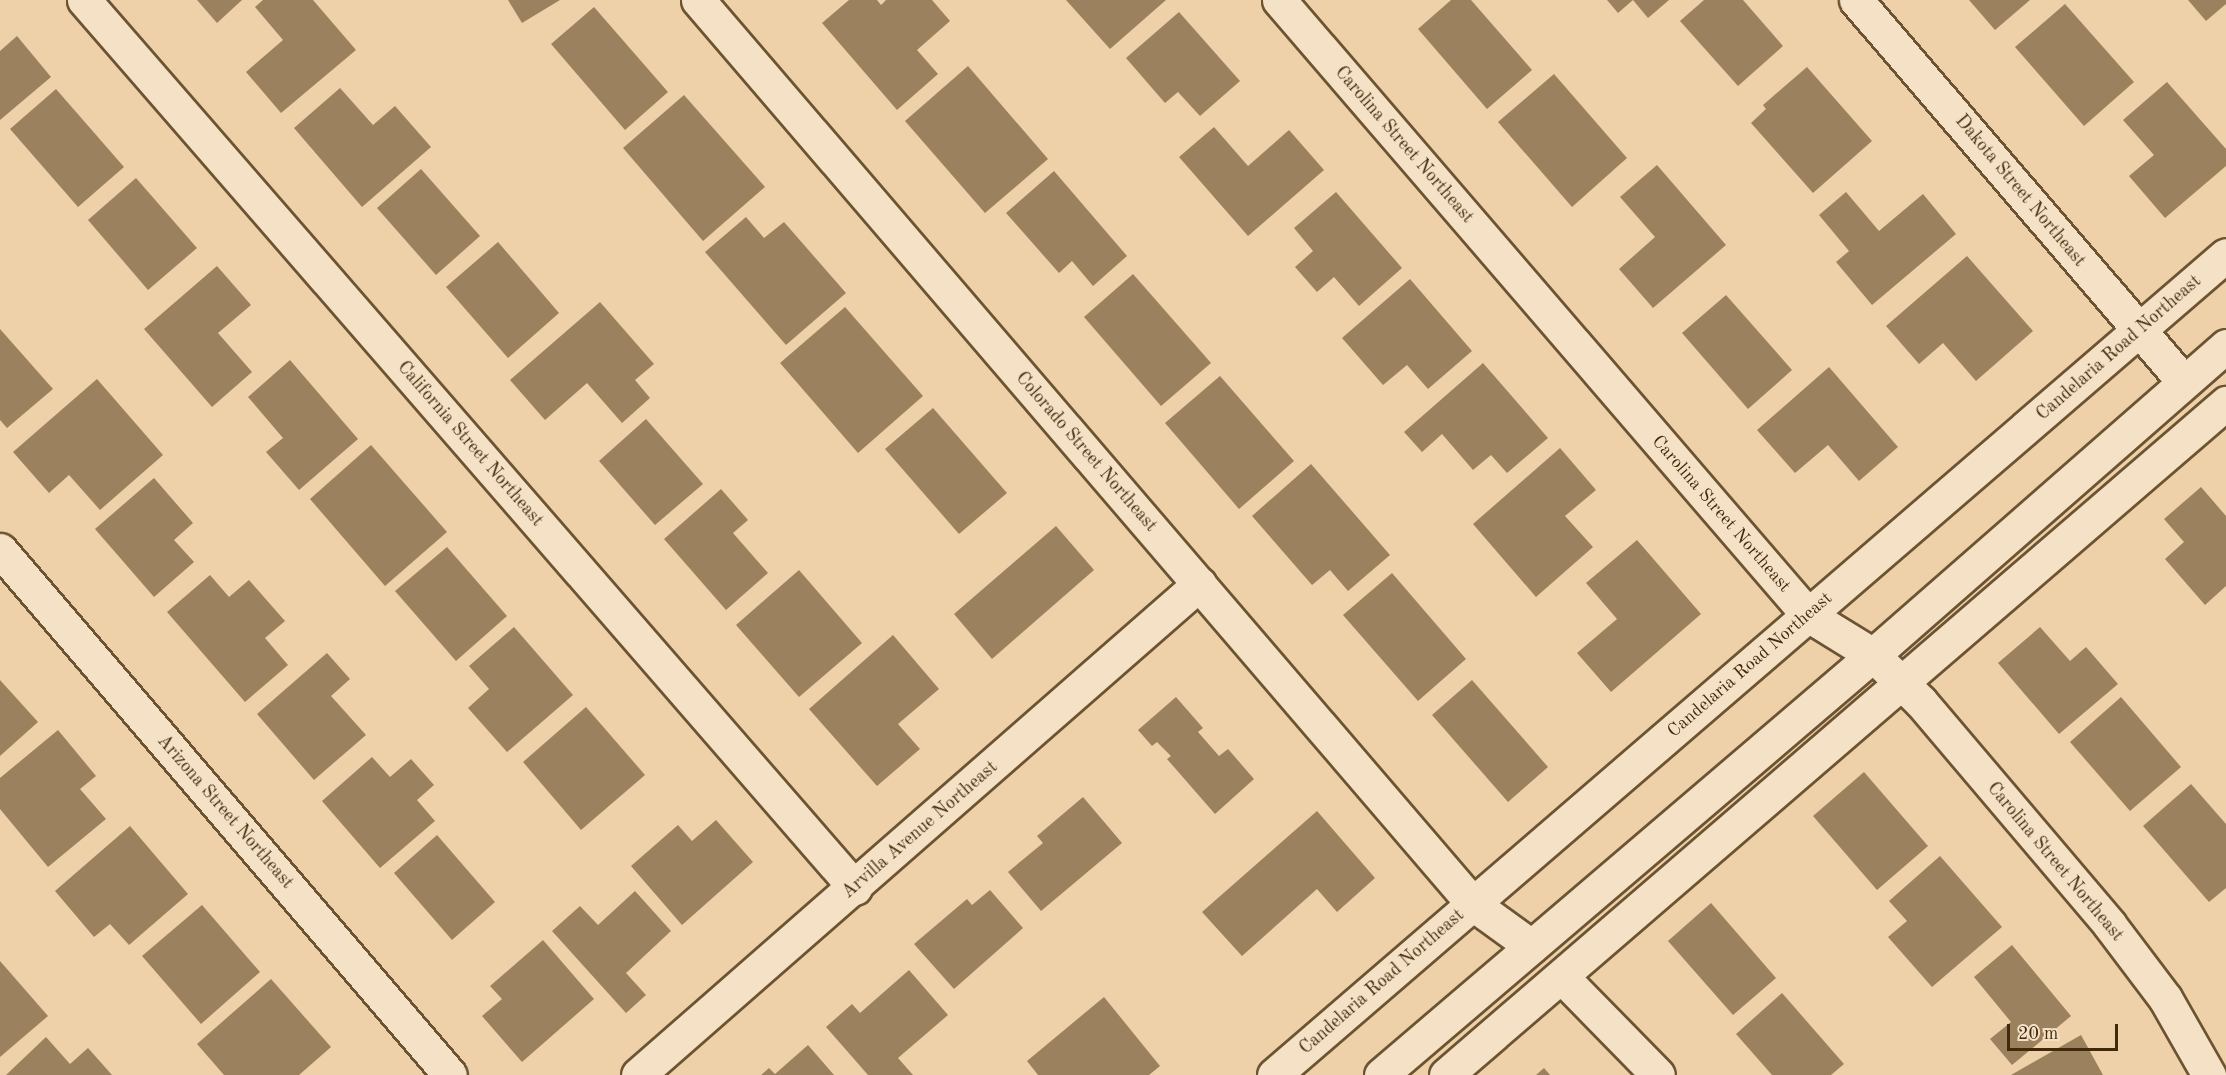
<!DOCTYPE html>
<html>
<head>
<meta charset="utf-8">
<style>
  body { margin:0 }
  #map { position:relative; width:2226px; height:1075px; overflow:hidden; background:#eed1a8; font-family:"Old Standard TT",serif }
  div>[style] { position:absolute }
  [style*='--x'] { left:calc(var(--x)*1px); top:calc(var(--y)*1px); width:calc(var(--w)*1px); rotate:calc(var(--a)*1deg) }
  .building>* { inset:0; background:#9b815d }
  .roads { filter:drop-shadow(2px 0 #6c5432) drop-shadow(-2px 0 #6c5432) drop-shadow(0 2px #6c5432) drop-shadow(0 -2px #6c5432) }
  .street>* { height:33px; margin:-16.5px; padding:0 16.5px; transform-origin:16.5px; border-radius:16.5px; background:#f4e1c6 }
  .secondary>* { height:33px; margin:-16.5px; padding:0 16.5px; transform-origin:16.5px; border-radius:16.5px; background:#f4e1c6 }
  span { translate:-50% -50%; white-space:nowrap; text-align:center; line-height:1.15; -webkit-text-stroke:4.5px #f4e1c6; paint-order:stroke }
  .street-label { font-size:18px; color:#412a0b }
  .scale { position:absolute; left:2007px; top:1024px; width:111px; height:27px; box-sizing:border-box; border:3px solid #412a0b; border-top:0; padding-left:8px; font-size:18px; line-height:21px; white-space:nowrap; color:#412a0b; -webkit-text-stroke:4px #f4e1c6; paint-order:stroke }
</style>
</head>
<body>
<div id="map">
  <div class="building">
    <div style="clip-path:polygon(197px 0,242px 0,217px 23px)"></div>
    <div style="clip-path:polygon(263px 0,313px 0,356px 50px,281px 113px,246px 72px,283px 40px,255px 7px)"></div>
    <div style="clip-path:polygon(508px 0,560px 0,522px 23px)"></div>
    <div style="clip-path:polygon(849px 0,877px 0,881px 5px,886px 0,932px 0,950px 21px,917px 50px,938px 74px,897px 110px,822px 23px)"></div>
    <div style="clip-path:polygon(1066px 0,1166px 0,1110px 49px)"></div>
    <div style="clip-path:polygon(1451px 0,1471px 0,1532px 70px,1487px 109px,1418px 29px)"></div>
    <div style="clip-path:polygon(1607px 0,1669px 0,1648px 18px,1633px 0,1618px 13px)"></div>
    <div style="clip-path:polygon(1704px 0,1743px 0,1783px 46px,1738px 86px,1680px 21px)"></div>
    <div style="clip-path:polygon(1969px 0,2030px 0,1995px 30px)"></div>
    <div style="clip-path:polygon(2188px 0,2226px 0,2226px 4px,2206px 21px)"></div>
    <div style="clip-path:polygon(2065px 4px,2134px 82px,2084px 126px,2015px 47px)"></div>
    <div style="clip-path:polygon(594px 7px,668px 92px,625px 130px,551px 44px)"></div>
    <div style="clip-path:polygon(1179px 12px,1240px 81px,1200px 116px,1178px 92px,1165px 103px,1126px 58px)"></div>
    <div style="clip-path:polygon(17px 36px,51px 77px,0 120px,0 51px)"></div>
    <div style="clip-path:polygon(968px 66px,1048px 159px,985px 213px,905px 121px)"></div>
    <div style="clip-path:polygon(1807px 67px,1872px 141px,1813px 193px,1751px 123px,1766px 109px,1763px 105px)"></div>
    <div style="clip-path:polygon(1554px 74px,1627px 158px,1572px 207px,1498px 122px)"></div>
    <div style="clip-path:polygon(2167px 82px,2226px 149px,2226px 166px,2165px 218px,2129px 176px,2154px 155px,2123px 120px)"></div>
    <div style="clip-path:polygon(340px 88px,373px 125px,395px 106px,431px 147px,362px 207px,294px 128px)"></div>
    <div style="clip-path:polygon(56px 89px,124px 167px,78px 207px,10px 129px)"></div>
    <div style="clip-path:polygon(684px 95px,765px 187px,703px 241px,623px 148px)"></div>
    <div style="clip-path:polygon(1214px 127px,1248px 166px,1289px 130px,1324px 170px,1248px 236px,1179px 157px)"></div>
    <div style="clip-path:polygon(1657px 165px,1726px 245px,1653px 308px,1619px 269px,1655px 237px,1620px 197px)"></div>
    <div style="clip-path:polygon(421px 169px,480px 236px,436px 275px,377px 208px)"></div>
    <div style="clip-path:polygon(1054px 171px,1127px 256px,1093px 286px,1072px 261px,1059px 273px,1006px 213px)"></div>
    <div style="clip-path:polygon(136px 178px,197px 248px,148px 290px,88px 220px)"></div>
    <div style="clip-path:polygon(1336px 192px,1402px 268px,1359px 306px,1334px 277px,1317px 292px,1295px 267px,1313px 251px,1294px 228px)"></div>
    <div style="clip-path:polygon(1846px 192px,1879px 231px,1923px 194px,1956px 234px,1872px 305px,1836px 262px,1849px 251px,1819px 215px)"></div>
    <div style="clip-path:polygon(746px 217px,764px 238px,784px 222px,846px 293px,786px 345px,705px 252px)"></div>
    <div style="clip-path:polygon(498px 242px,559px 313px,508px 358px,446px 287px)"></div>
    <div style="clip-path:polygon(1967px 256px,2033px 331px,1976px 381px,1943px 343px,1919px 364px,1886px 326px)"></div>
    <div style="clip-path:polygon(217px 266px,251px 305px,218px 333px,252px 372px,212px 407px,144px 329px)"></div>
    <div style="clip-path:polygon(1133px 274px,1211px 363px,1161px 406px,1084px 317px)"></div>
    <div style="clip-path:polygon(1410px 279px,1472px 351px,1428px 389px,1407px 365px,1383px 385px,1342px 338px)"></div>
    <div style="clip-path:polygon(1726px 295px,1792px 370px,1748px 409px,1682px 333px)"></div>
    <div style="clip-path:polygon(600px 302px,654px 364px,635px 380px,650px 398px,622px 423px,587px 383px,545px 420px,510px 380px)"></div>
    <div style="clip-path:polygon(845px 307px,923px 396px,858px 453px,780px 363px)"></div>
    <div style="clip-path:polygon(0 329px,53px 389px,7px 428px,0 420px)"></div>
    <div style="clip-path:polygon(290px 360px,358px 439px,299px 490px,266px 452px,283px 438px,248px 397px)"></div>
    <div style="clip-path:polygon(1483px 363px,1548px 438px,1507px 473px,1491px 455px,1473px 470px,1442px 434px,1422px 452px,1404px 432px)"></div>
    <div style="clip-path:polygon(1829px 367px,1898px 447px,1859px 481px,1828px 445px,1795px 473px,1757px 430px)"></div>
    <div style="clip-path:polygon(1220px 376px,1294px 461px,1239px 509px,1165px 423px)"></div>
    <div style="clip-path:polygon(97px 379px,163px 455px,100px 510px,69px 475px,49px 493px,13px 452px)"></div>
    <div style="clip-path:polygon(933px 408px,1007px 493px,959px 534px,885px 449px)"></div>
    <div style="clip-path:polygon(646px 419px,703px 484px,655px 525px,599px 461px)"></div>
    <div style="clip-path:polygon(371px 445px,447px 532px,385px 586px,310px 499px)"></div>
    <div style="clip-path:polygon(1560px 448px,1596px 490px,1565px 516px,1593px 547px,1536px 597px,1473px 524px)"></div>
    <div style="clip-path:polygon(1311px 464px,1390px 555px,1348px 591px,1330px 570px,1312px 585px,1252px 516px)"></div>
    <div style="clip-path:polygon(154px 478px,193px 523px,174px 540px,194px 562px,154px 597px,95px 529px)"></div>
    <div style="clip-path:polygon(2201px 487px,2226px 516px,2226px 586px,2205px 605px,2165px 559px,2184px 542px,2164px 519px)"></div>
    <div style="clip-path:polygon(721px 489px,748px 520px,733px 533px,768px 573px,726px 610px,664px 539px)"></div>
    <div style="clip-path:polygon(1056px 526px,1094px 570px,992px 659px,954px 614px)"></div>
    <div style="clip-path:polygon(1637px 540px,1701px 614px,1611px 692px,1577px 653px,1617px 619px,1586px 583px)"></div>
    <div style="clip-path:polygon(447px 547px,507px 616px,456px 661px,395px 591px)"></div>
    <div style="clip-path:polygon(799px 570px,862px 643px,799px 697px,736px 625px)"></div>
    <div style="clip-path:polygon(1392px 573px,1466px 659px,1418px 701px,1343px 615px)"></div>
    <div style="clip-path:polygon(210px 575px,229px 597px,249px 580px,285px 621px,265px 638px,288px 665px,245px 702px,167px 612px)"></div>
    <div style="clip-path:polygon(514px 627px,573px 695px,507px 752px,468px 708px,489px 689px,469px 666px)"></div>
    <div style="clip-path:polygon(2040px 627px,2070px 661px,2086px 647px,2118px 684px,2059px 734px,1998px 663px)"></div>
    <div style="clip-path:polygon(893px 635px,939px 689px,898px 724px,920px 749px,877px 786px,809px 709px)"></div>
    <div style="clip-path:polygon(327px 653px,350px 679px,331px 696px,366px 735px,314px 780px,257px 714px)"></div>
    <div style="clip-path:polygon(0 680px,38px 722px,0 756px)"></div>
    <div style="clip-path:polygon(1472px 680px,1548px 767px,1508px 802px,1432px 715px)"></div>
    <div style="clip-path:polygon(1176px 697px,1203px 728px,1198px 732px,1219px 756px,1228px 749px,1254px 779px,1215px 814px,1167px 759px,1171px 756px,1157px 742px,1152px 746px,1138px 730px)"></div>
    <div style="clip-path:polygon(2121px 697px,2181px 767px,2130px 811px,2070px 742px)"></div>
    <div style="clip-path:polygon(586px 707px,645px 775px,581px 830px,523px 762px)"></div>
    <div style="clip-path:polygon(58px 730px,96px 776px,80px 789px,106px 819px,48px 867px,0 809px,0 778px)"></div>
    <div style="clip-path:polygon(372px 757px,390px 777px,411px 759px,434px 785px,417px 800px,435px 821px,380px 868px,322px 801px)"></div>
    <div style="clip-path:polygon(1864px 772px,1928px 846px,1877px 890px,1813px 816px)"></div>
    <div style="clip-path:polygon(2191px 784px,2226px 824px,2226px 888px,2209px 902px,2143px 826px)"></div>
    <div style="clip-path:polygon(1083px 797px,1122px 843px,1041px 911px,1008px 872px,1043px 843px,1037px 836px)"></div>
    <div style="clip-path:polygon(1317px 811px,1375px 878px,1337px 912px,1317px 889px,1242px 956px,1202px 912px)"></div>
    <div style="clip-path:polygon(716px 820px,753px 862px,682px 925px,631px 866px,678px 825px,692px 841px)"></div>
    <div style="clip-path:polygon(130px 826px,188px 894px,129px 945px,110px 924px,94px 937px,55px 891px)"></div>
    <div style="clip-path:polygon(437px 835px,495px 902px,452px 940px,394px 873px)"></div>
    <div style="clip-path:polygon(1940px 856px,2002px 927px,1932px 987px,1888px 937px,1907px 921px,1889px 901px)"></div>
    <div style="clip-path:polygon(990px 890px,1023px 928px,954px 989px,914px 944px,967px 899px,972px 905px)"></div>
    <div style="clip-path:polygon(635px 891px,671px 931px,626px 973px,646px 995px,626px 1013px,552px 931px,580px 906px,598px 925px)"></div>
    <div style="clip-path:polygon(1711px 903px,1776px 978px,1733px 1015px,1668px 941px)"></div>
    <div style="clip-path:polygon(202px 905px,260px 972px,201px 1024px,142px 956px)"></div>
    <div style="clip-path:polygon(543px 940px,594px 999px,522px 1062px,482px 1016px,502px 999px,490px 986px)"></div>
    <div style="clip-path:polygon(2012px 945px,2071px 1016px,2012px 1065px,1990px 1039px,2011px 1022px,1974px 977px)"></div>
    <div style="clip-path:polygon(0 961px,48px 1016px,0 1057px)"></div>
    <div style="clip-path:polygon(909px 970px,948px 1015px,898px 1058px,913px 1075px,868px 1075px,826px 1027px,852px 1004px,860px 1013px)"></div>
    <div style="clip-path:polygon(271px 979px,331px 1047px,299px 1075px,224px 1075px,197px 1044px)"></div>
    <div style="clip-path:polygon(1782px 993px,1844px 1064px,1831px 1075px,1772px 1075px,1736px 1034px)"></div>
    <div style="clip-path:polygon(1104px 997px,1160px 1066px,1149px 1075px,1038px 1075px,1027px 1061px)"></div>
    <div style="clip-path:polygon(2081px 1035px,2103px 1075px,2011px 1075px)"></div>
    <div style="clip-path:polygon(46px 1037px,70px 1064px,88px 1048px,112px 1075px,6px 1075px)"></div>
    <div style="clip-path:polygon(808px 1045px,834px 1075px,761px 1075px,769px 1068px,775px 1074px)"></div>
    <div style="clip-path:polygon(1544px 1068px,1550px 1075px,1536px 1075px)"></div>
  </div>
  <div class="roads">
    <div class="street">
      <div style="--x:84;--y:0;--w:1176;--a:49.03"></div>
      <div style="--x:698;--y:0;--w:1191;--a:49.39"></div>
      <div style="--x:1473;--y:904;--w:72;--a:35.9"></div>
      <div style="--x:1279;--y:0;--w:811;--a:49.3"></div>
      <div style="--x:1808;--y:615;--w:76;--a:31.6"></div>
      <div style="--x:1873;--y:655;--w:67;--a:44.4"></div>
      <div style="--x:1921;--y:702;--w:291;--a:49.7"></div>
      <div style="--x:2109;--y:924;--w:93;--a:52.9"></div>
      <div style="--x:2165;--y:998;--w:89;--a:60.3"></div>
      <div style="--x:1856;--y:0;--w:503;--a:49.35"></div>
      <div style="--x:0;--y:550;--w:691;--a:49.4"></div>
      <div style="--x:1562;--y:977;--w:137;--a:45.6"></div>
      <div style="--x:638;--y:1075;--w:746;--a:-41.19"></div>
      <div style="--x:1446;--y:1075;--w:1030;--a:-40.75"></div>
    </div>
    <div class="secondary">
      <div style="--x:1274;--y:1075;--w:1256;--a:-40.74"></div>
      <div style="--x:1381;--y:1075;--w:647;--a:-40.49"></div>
      <div style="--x:1873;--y:655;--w:469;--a:-41.2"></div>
    </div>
  </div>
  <div class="street-label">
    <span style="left:1404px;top:145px;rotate:49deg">Carolina Street Northeast</span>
    <span style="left:2020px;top:191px;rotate:50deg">Dakota Street Northeast</span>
    <span style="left:2119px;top:348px;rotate:-41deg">Candelaria Road Northeast</span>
    <span style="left:470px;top:444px;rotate:49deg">California Street Northeast</span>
    <span style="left:1086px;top:452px;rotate:49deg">Colorado Street Northeast</span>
    <span style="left:1721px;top:514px;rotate:49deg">Carolina Street Northeast</span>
    <span style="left:1750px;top:665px;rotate:-41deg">Candelaria Road Northeast</span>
    <span style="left:225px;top:812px;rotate:49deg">Arizona Street Northeast</span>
    <span style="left:920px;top:830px;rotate:-41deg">Arvilla Avenue Northeast</span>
    <span style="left:2055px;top:862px;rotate:50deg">Carolina Street Northeast</span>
    <span style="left:1382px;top:982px;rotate:-41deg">Candelaria Road Northeast</span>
  </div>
  <div class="scale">20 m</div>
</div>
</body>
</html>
